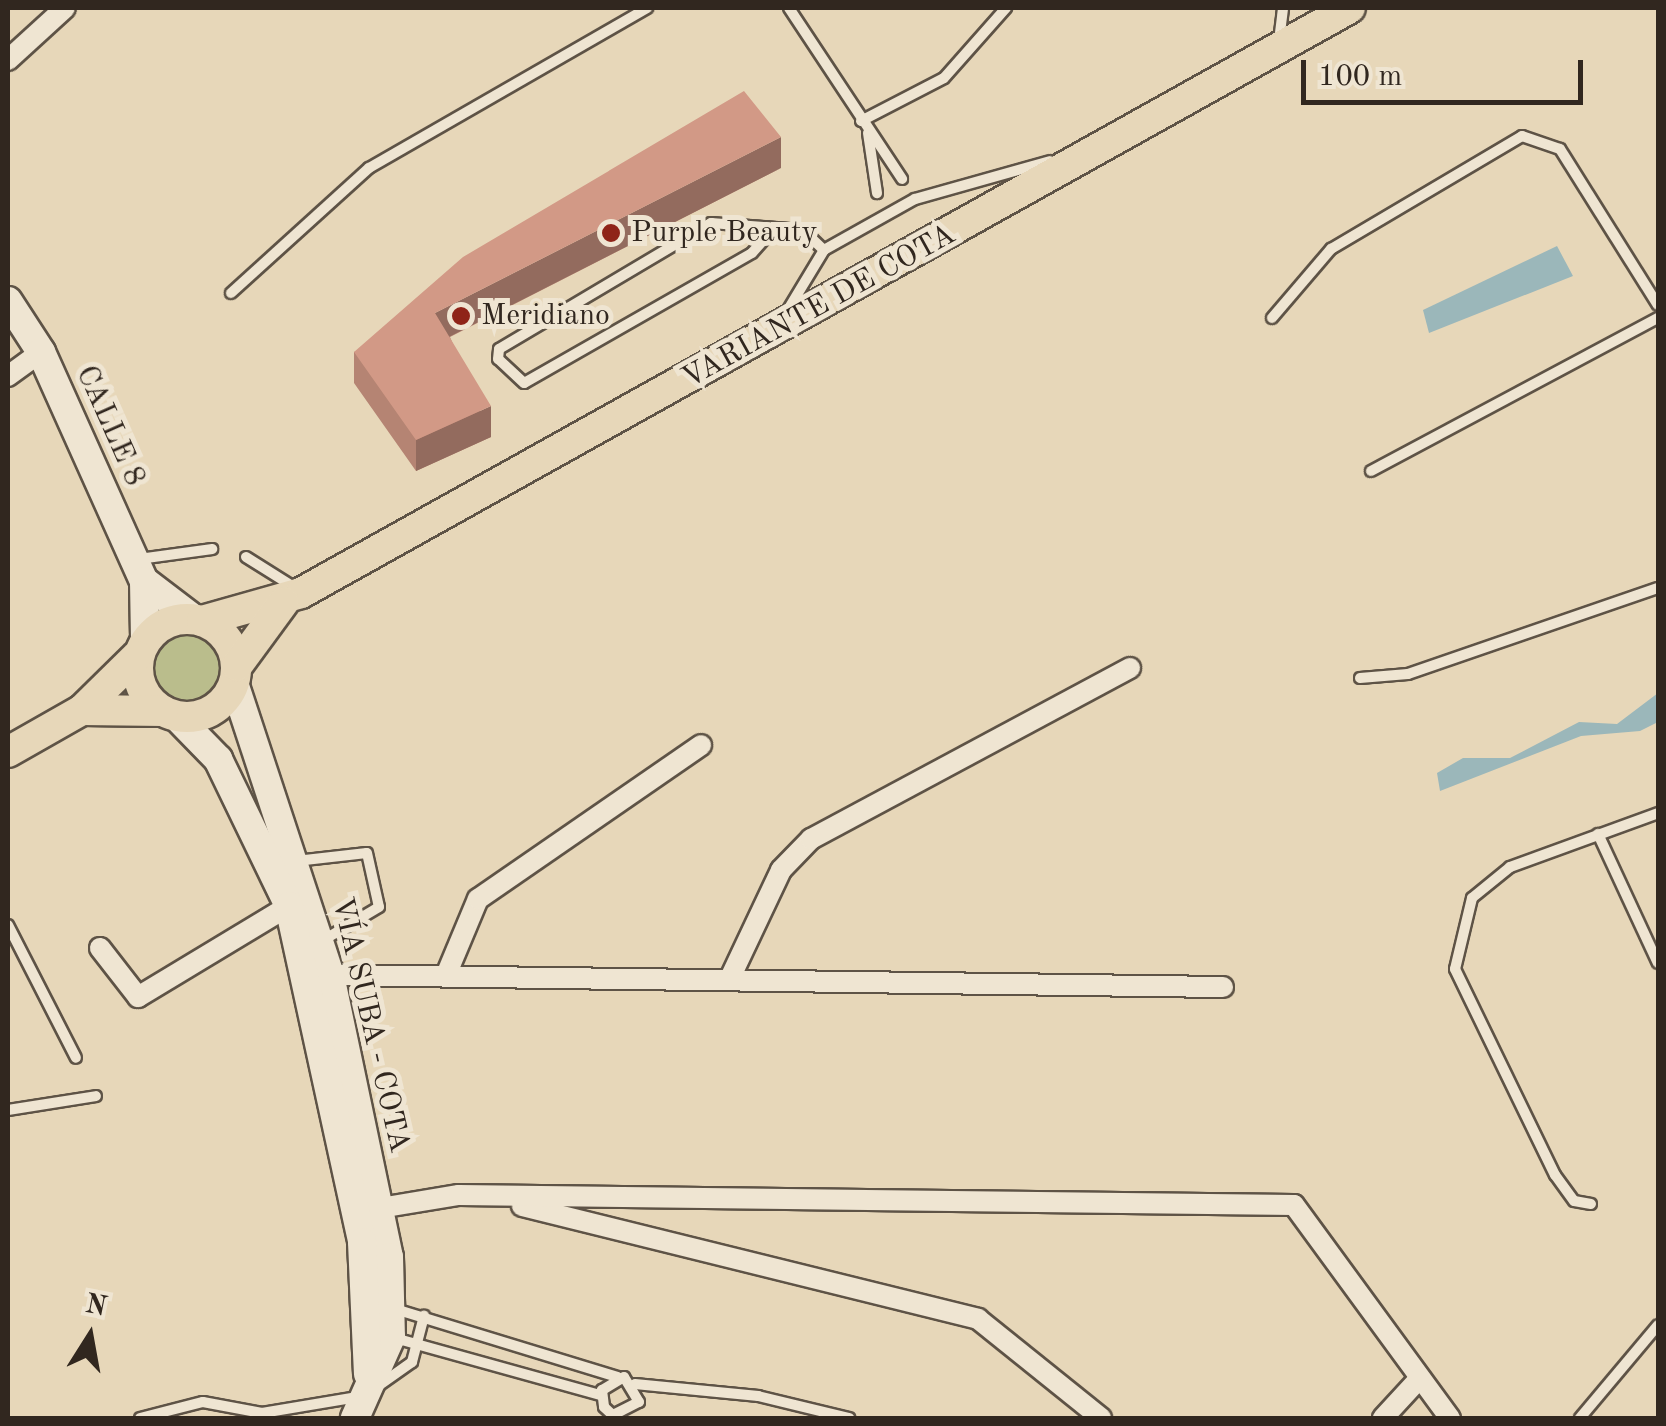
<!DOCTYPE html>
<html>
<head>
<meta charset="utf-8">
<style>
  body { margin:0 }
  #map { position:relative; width:1666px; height:1426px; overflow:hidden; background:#e7d7b9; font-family:"Old Standard TT",serif }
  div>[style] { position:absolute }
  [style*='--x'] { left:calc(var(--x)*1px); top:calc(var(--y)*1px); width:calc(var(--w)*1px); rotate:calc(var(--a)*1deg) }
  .green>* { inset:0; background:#babd8c }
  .round { border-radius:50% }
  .water>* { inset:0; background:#9bb7ba }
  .roads { filter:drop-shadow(2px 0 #5e5346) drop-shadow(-2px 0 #5e5346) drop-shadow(0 2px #5e5346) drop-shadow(0 -2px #5e5346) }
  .lane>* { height:10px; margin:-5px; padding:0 5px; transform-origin:5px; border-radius:5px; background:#efe5d2 }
  .street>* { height:20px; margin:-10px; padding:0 10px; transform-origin:10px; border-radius:10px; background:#efe5d2 }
  .secondary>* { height:28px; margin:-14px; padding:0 14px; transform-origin:14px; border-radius:14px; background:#efe5d2 }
  .primary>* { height:30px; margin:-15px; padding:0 15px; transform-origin:15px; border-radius:15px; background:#e7d7b9 }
  .primary>.ring { margin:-15px; padding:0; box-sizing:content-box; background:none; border:30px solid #e7d7b9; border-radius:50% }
  .wall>* { inset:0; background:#b58473 }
  .shaded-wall>* { inset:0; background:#936b5e }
  .building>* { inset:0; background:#d29986 }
  .dots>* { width:28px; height:28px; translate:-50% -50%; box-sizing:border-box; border:5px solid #efe5d2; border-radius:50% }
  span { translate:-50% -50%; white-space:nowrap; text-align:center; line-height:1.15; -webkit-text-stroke:10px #efe5d2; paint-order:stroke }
  .poi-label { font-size:30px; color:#31271f }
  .left { translate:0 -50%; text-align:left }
  .street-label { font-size:30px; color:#31271f }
  .frame { position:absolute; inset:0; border:10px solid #31271f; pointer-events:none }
  .north { position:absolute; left:40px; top:1286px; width:100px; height:100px; -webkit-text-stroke:8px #efe5d2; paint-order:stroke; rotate:11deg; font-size:28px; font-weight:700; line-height:40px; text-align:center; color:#31271f }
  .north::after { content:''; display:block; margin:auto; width:35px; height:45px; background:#31271f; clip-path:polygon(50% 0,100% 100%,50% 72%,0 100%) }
  .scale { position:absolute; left:1301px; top:60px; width:282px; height:45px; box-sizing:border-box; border:5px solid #31271f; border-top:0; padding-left:12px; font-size:30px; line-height:35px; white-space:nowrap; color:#31271f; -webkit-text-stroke:8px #efe5d2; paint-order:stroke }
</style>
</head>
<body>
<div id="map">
  <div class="green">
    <div class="round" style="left:144px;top:626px;width:84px;height:84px"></div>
  </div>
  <div class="water">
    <div style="clip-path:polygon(1557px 246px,1573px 276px,1429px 333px,1423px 310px)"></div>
    <div style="clip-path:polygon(1658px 693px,1658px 722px,1640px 731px,1581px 736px,1440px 791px,1437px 773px,1463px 758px,1510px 758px,1579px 722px,1617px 724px)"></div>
  </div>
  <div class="roads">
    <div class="lane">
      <div style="--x:789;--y:8;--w:205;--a:56.5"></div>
      <div style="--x:1279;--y:41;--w:33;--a:-83"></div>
      <div style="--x:861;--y:121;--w:93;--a:-27.4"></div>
      <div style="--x:944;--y:78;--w:94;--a:-48.5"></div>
      <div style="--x:868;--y:133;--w:61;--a:81.5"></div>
      <div style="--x:769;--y:234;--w:25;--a:132"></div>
      <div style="--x:752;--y:253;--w:262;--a:150.3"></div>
      <div style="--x:524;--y:383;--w:35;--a:-137"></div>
      <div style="--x:498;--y:359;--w:10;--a:-84"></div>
      <div style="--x:499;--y:349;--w:247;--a:-30.7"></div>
      <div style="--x:711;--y:223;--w:92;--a:4.4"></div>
      <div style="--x:803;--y:230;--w:29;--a:44"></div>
      <div style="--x:231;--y:293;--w:186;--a:-42.2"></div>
      <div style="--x:369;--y:168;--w:321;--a:-29.9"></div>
      <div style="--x:786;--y:313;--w:74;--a:-58.9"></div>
      <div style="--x:824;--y:250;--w:104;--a:-29.3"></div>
      <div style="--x:915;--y:199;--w:140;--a:-15.7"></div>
      <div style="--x:1272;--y:318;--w:91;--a:-49.5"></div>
      <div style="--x:1331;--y:249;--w:222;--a:-30.6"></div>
      <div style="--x:1522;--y:136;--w:40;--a:18.9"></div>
      <div style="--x:1560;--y:149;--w:184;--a:57.9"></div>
      <div style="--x:1371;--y:471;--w:325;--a:-28.1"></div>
      <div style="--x:246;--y:557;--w:60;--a:32.1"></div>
      <div style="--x:139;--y:559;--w:74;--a:-7.8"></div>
      <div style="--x:1360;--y:678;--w:48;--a:-4.8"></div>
      <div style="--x:1408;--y:674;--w:264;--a:-19"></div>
      <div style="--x:1598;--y:834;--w:142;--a:65.1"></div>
      <div style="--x:296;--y:861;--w:71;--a:-6.4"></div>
      <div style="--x:367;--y:853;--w:55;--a:77.5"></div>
      <div style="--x:379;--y:907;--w:66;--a:149.2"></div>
      <div style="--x:8;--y:925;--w:149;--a:62.9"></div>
      <div style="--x:8;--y:1110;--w:89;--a:-9"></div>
      <div style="--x:1591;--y:1204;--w:17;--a:-170"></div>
      <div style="--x:1574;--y:1201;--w:32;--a:-126"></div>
      <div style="--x:1555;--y:1175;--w:229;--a:-115.9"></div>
      <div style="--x:1455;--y:969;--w:73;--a:-76.5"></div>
      <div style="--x:1472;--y:898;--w:49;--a:-39.2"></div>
      <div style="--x:1510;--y:867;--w:158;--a:-20"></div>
      <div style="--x:395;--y:1309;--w:233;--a:17"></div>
      <div style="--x:391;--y:1337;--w:217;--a:15.5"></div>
      <div style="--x:635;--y:1384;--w:124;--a:5.6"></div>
      <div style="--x:758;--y:1396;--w:94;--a:13.6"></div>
      <div style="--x:613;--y:1415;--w:29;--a:-27"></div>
      <div style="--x:639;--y:1402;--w:29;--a:-121"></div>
      <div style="--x:624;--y:1377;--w:26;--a:149"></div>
      <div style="--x:602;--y:1390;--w:17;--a:83"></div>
      <div style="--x:604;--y:1407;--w:16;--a:43"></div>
      <div style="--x:140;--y:1418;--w:65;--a:-14.3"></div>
      <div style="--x:203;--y:1402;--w:60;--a:10.6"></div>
      <div style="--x:262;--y:1413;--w:103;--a:-9.5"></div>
      <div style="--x:364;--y:1396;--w:59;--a:-35.3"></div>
      <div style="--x:412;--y:1362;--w:48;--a:-75.4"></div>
      <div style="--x:1580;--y:1418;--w:121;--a:-50"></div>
    </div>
    <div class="street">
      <div style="--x:8;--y:60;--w:77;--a:-42.4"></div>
      <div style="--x:8;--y:376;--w:41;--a:-36"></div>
      <div style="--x:100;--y:948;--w:62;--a:52.2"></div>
      <div style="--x:138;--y:997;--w:176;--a:-31.1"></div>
      <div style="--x:447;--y:973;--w:80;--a:-67.3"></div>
      <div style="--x:478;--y:899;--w:271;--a:-34.6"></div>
      <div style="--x:330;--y:975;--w:893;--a:0.77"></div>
      <div style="--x:731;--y:976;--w:117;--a:-64.7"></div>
      <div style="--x:781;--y:870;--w:43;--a:-45.9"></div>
      <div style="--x:811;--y:839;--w:362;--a:-28.2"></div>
      <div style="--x:522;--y:1206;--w:470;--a:13.9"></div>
      <div style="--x:978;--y:1319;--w:158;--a:38.8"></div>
      <div style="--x:368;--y:1210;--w:92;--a:-9.4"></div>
      <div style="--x:459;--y:1195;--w:835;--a:0.69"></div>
      <div style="--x:1294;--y:1205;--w:264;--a:53.8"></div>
      <div style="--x:1383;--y:1418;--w:53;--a:-47.3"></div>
    </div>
    <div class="secondary">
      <div style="--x:8;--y:301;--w:61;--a:57.1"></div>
      <div style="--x:41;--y:352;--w:251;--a:65.8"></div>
      <div style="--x:144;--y:581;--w:60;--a:89"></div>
      <div style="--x:144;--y:581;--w:63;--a:37.2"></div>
      <div style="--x:234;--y:683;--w:307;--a:71.8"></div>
      <div style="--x:330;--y:975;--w:288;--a:78.2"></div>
      <div style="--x:389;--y:1257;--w:80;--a:88.6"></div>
      <div style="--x:391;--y:1337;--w:89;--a:114"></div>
      <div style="--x:175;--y:715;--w:62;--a:45.7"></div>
      <div style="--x:218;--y:759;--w:163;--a:64.2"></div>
      <div style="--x:289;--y:906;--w:344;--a:77.7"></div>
      <div style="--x:362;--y:1242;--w:132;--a:87.4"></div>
    </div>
    <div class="primary">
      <div class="ring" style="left:138px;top:619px;width:68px;height:68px"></div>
      <div style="--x:202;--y:621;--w:103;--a:-15.8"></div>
      <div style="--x:301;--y:593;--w:1201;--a:-29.15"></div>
      <div style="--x:237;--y:666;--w:79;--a:-53.7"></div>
      <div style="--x:82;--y:710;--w:81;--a:0.7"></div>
      <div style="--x:8;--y:752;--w:85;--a:-29.6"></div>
      <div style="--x:82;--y:710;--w:77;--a:-44.5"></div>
    </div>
  </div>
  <div class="wall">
    <div style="clip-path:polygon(781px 168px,450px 337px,491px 437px,416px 471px,354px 383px,354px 352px)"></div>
  </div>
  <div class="shaded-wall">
    <div style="clip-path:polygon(781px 137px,781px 168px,435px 344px,435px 313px)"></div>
    <div style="clip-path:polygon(491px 406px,491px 437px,416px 471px,416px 440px)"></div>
  </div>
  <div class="building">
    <div style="clip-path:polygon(744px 91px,781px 137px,435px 313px,491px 406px,416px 440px,354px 352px,463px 257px)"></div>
  </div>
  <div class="dots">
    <div style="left:611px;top:233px;background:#8f2418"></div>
    <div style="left:461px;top:316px;background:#8f2418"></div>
  </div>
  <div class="poi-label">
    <span class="left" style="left:631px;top:233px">Purple Beauty</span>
    <span class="left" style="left:481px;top:316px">Meridiano</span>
  </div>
  <div class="street-label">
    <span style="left:819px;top:307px;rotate:-29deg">VARIANTE DE COTA</span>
    <span style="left:110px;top:426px;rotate:66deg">CALLE 8</span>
    <span style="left:370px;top:1025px;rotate:77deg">VÍA SUBA - COTA</span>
  </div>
  <div class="frame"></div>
  <div class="north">N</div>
  <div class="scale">100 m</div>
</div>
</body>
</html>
